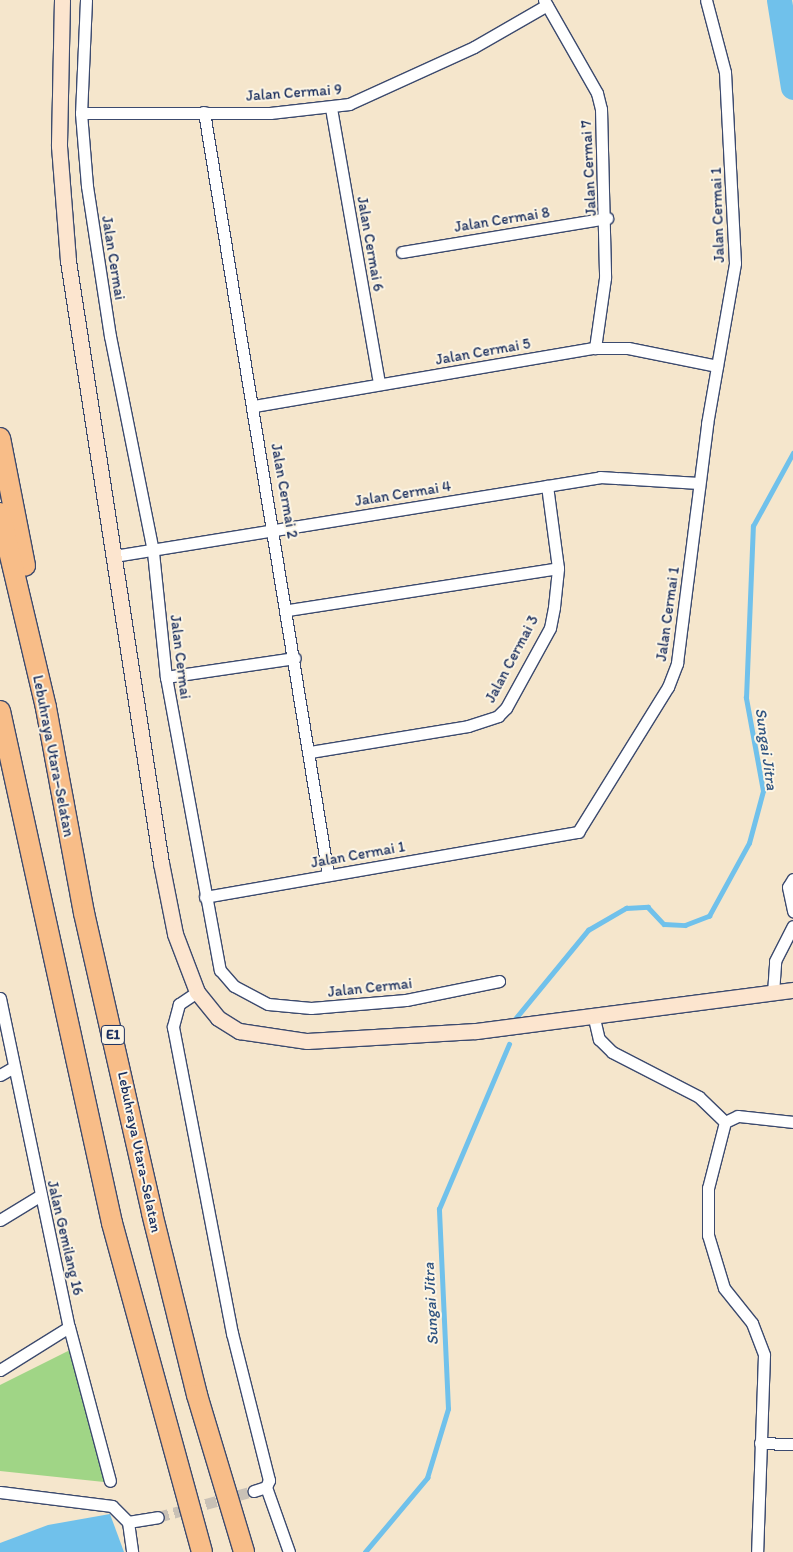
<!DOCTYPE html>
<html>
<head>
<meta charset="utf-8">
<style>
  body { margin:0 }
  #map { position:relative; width:793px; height:1552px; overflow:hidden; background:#f5e6cc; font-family:Itim,sans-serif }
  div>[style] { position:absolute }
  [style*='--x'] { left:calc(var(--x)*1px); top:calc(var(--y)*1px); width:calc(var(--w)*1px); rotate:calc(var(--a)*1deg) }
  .green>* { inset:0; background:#a0d586 }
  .water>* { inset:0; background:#70c1eb }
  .stream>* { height:4.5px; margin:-2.25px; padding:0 2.25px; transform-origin:2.25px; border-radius:2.25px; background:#70c1eb }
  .river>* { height:25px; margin:-12.5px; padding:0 12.5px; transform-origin:12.5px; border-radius:12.5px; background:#70c1eb }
  .street-tunnel>* { height:11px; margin-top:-5.5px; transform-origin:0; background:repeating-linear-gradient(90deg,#c9c1b6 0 11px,transparent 0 16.5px) }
  .roads { filter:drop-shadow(1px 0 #3c4a6e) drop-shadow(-1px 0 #3c4a6e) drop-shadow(0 1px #3c4a6e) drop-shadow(0 -1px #3c4a6e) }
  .street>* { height:11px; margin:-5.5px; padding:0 5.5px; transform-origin:5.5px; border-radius:5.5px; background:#fff }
  .secondary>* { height:15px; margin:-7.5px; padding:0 7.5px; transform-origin:7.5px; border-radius:7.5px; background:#fce5cf }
  .highway>* { height:20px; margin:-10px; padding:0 10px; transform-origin:10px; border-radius:10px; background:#f8bd88 }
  span { translate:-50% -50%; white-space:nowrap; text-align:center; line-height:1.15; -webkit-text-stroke:4px #fcf5e5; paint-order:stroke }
  .shield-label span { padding:1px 4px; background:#fcf5e5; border:1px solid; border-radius:4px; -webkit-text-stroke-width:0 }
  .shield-label { font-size:14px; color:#1b2f5e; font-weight:700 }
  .street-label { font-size:15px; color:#1b2f5e }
  .water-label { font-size:16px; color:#305481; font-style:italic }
</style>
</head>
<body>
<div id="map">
  <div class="green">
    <div style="clip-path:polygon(70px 1350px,76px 1358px,104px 1482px,0 1471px,0 1385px)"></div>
  </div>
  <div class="water">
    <div style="clip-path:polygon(110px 1514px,124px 1552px,0 1552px,0 1543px,48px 1525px)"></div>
  </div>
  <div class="stream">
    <div style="--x:515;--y:1019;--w:115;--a:-50.6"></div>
    <div style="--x:588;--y:930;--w:44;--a:-30.1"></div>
    <div style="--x:626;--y:908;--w:22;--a:-3"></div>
    <div style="--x:648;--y:907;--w:23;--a:47"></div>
    <div style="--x:664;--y:924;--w:21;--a:3"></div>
    <div style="--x:685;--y:925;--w:26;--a:-21"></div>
    <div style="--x:709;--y:916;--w:83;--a:-61.3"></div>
    <div style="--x:749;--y:843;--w:54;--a:-74.9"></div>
    <div style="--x:763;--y:791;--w:95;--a:-100.4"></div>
    <div style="--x:746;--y:698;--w:172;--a:-87.7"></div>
    <div style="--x:753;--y:526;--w:83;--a:-61.3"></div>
    <div style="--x:365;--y:1552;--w:97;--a:-50"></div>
    <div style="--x:427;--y:1478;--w:72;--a:-73.1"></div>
    <div style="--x:448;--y:1409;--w:200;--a:-92.6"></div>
    <div style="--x:439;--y:1209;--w:179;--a:-67"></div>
  </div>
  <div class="river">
    <div style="--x:779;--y:0;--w:88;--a:80.9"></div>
  </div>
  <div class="street-tunnel">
    <div style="--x:158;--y:1517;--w:99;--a:-15.2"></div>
  </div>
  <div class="roads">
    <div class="street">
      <div style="--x:86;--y:0;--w:113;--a:92.5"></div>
      <div style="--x:81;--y:113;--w:73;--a:85.3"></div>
      <div style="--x:87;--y:186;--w:152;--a:81.3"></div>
      <div style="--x:110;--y:336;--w:220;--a:78.7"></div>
      <div style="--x:153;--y:552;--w:126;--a:84.1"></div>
      <div style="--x:166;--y:677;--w:298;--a:79.6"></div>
      <div style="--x:220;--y:970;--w:21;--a:49"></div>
      <div style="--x:234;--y:986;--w:38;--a:28"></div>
      <div style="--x:268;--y:1004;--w:43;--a:5.3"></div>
      <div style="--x:311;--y:1008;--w:95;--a:-4.8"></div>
      <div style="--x:406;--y:1000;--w:95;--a:-11.5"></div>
      <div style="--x:544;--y:0;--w:107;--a:60.3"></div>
      <div style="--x:597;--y:93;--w:16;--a:76"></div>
      <div style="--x:601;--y:109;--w:169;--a:88.6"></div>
      <div style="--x:605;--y:278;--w:71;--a:98.1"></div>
      <div style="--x:331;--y:108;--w:280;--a:80.1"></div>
      <div style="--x:204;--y:112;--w:773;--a:80.77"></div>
      <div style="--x:81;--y:113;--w:189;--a:0"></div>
      <div style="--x:270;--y:113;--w:80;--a:-6.5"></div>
      <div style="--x:349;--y:104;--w:137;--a:-24.5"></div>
      <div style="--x:474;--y:47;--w:84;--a:-29.9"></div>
      <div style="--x:402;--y:252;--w:208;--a:-9.4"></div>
      <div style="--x:254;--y:406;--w:346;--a:-9.7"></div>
      <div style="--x:595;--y:348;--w:33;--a:0"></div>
      <div style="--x:628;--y:348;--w:91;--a:11.4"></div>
      <div style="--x:114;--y:556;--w:492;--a:-9.2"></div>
      <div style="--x:600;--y:477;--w:99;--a:3.5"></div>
      <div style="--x:288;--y:610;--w:273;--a:-8.8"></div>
      <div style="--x:166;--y:677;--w:130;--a:-8.4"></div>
      <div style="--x:310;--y:752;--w:160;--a:-9.3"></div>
      <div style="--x:468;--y:726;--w:32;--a:-18"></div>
      <div style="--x:498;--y:716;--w:11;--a:-45"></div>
      <div style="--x:506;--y:708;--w:91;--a:-61.2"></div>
      <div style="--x:550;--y:628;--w:21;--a:-79"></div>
      <div style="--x:554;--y:607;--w:39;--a:-84"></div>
      <div style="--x:558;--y:568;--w:83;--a:-97.6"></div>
      <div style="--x:793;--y:879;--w:9;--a:122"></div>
      <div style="--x:788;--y:887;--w:25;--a:78"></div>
      <div style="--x:205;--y:897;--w:379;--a:-9.9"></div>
      <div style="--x:578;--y:832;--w:171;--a:-58.2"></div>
      <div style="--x:668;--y:687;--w:26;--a:-69"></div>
      <div style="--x:677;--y:663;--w:241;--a:-82.8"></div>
      <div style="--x:707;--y:424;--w:163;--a:-80.1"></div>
      <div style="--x:735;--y:263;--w:191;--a:-93"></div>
      <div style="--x:725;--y:72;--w:74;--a:-104.8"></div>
      <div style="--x:197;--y:992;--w:22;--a:146"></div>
      <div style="--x:179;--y:1004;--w:24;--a:105"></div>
      <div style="--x:173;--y:1027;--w:312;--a:79.1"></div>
      <div style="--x:232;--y:1333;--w:152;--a:75.9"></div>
      <div style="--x:269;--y:1480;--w:8;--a:113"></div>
      <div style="--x:266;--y:1487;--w:13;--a:162"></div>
      <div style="--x:773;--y:993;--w:32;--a:-86"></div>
      <div style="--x:775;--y:961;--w:39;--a:-63"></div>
      <div style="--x:0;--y:998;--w:336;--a:78.2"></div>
      <div style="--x:69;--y:1327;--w:159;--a:75.1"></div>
      <div style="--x:593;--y:1014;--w:26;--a:77"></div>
      <div style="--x:599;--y:1039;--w:18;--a:45"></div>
      <div style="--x:612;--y:1052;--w:98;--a:27.3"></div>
      <div style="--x:699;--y:1097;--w:36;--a:44"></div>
      <div style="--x:725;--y:1122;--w:68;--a:104.4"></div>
      <div style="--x:708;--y:1188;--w:47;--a:90"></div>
      <div style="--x:708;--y:1235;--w:55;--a:73.2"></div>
      <div style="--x:724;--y:1288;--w:45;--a:51.3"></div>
      <div style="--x:752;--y:1323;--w:34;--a:69"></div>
      <div style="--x:764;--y:1355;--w:197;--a:92"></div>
      <div style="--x:0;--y:1075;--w:14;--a:-30"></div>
      <div style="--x:725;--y:1122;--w:14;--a:-25"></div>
      <div style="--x:738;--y:1116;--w:55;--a:6.2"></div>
      <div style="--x:0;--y:1220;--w:48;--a:-31.4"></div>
      <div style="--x:0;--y:1370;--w:81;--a:-31.9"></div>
      <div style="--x:760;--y:1443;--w:33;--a:2"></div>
      <div style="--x:266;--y:1487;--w:69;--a:70.5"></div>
      <div style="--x:0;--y:1492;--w:113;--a:7.1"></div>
      <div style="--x:112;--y:1506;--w:23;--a:45"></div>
      <div style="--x:128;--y:1522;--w:30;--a:82"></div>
      <div style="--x:128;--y:1522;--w:30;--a:-9"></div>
    </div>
    <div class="secondary">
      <div style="--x:62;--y:0;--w:146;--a:91.2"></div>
      <div style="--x:59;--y:146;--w:115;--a:85.5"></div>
      <div style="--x:68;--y:261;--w:609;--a:81.22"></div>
      <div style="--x:161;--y:863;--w:72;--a:78.8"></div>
      <div style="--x:175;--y:934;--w:62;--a:69.2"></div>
      <div style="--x:197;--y:992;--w:33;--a:51"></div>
      <div style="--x:218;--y:1018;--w:25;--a:32"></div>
      <div style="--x:239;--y:1031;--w:69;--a:8.4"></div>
      <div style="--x:307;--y:1041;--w:169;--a:-3.4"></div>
      <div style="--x:476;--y:1031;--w:320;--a:-7.4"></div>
    </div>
    <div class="highway">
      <div style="--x:0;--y:438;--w:130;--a:78.9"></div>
      <div style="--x:0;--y:513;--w:200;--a:76.7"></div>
      <div style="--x:46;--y:708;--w:208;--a:79.5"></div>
      <div style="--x:84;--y:913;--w:308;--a:77.2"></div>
      <div style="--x:152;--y:1213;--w:187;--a:76.1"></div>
      <div style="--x:197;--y:1395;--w:164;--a:73.3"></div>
      <div style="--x:0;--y:711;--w:524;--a:77.66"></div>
      <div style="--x:112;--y:1223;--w:341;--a:74.7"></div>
    </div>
  </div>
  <div class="shield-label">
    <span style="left:113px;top:1035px">E1</span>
  </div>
  <div class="street-label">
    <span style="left:294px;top:93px;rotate:-4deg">Jalan Cermai 9</span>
    <span style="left:589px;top:168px;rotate:-93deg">Jalan Cermai 7</span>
    <span style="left:718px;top:215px;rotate:-92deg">Jalan Cermai 1</span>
    <span style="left:502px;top:220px;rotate:-9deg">Jalan Cermai 8</span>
    <span style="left:370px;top:244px;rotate:80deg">Jalan Cermai 6</span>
    <span style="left:113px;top:258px;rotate:81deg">Jalan Cermai</span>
    <span style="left:483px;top:352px;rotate:-10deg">Jalan Cermai 5</span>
    <span style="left:284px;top:491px;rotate:80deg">Jalan Cermai 2</span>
    <span style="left:403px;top:494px;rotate:-9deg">Jalan Cermai 4</span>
    <span style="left:668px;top:614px;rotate:-82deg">Jalan Cermai 1</span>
    <span style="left:180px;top:657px;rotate:83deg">Jalan Cermai</span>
    <span style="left:512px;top:659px;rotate:-62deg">Jalan Cermai 3</span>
    <span style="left:53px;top:756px;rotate:79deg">Lebuhraya Utara–Selatan</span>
    <span style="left:358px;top:855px;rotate:-10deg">Jalan Cermai 1</span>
    <span style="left:370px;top:988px;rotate:-6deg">Jalan Cermai</span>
    <span style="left:139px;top:1152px;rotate:78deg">Lebuhraya Utara–Selatan</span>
    <span style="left:65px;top:1238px;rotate:77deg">Jalan Gemilang 16</span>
  </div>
  <div class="water-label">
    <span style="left:766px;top:749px;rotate:82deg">Sungai Jitra</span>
    <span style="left:431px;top:1304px;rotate:-93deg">Sungai Jitra</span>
  </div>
</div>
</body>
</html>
